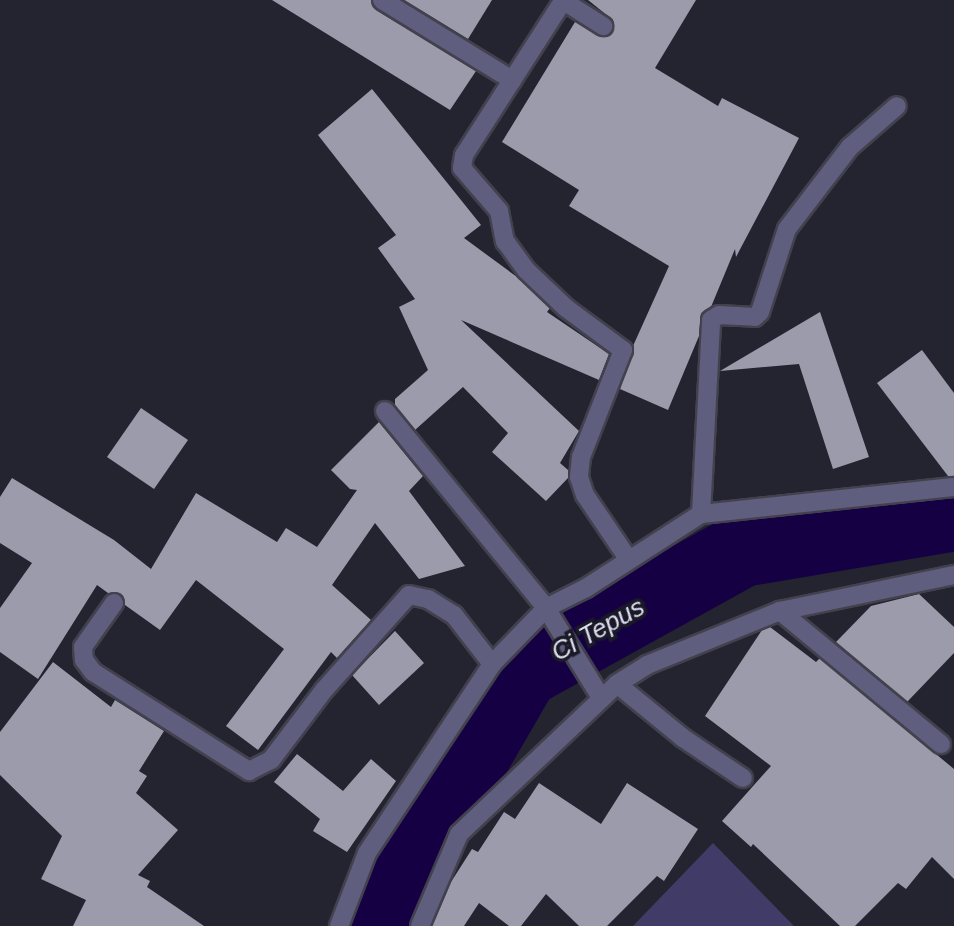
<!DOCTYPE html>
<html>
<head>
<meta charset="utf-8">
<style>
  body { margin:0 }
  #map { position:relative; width:954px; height:926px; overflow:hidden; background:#242330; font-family:Helvetica,sans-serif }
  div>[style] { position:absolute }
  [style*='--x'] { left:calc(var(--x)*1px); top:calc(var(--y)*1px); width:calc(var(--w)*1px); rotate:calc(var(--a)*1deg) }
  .green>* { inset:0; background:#403c67 }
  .river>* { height:74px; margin:-37px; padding:0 37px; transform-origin:37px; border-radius:37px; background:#160044 }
  .building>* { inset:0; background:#9c9bac }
  .roads { filter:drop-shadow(2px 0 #42414d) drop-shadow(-2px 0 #42414d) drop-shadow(0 2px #42414d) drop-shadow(0 -2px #42414d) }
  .minor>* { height:18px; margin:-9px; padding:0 9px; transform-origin:9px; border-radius:9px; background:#5f5e7f }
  span { translate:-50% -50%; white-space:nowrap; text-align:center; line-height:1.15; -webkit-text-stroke:7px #1a1a26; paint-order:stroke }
  .water-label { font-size:26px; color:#deddf3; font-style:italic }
</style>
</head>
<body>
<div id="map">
  <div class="green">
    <div style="clip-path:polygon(713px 843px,794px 926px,633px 926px)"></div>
  </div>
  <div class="river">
    <div style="--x:375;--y:926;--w:293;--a:-59.9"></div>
    <div style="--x:522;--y:672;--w:252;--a:-29"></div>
    <div style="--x:742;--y:550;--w:215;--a:-9.6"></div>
  </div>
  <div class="building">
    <div style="clip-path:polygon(272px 0,371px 0,376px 10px,476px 71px,450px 110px)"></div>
    <div style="clip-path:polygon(404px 0,492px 0,468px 39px)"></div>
    <div style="clip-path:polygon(588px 0,696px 0,655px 68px,718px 106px,722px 98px,799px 138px,736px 257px,735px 249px,711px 307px,701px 315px,699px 336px,668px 410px,620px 389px,633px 346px,669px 266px,569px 206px,579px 190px,502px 142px,575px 22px,602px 37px,613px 31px,613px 20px)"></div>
    <div style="clip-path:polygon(372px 89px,481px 225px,464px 238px,517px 277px,550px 308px,547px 312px,609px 354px,599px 380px,461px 320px,579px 431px,560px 463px,568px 470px,568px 478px,546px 501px,492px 452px,508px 433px,463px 387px,415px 430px,395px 405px,395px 399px,428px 370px,399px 307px,415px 299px,378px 248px,396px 235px,318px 135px)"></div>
    <div style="clip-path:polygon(820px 312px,869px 457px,833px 469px,799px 364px,720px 371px)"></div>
    <div style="clip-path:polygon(922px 350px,954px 393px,954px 476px,948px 476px,877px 383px)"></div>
    <div style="clip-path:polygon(141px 408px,188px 440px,154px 489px,107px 457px)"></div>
    <div style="clip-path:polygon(379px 422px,423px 476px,409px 491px,465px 566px,419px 579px,375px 523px,332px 585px,371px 620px,337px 658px,331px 652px,258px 750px,226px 726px,284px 649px,196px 580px,160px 630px,125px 605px,121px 594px,108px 593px,97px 585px,38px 679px,0 652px,0 608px,32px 563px,0 543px,0 497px,12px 478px,114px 540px,151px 569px,196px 493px,277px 542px,286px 528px,317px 547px,357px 490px,350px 489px,331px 470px)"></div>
    <div style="clip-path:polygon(919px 594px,954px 627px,954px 653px,907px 702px,836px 642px,871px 606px)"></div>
    <div style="clip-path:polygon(770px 627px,816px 662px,820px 658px,954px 769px,954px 879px,932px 857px,906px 889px,898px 883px,855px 926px,840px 926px,753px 844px,751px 847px,722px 821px,771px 766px,705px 716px,762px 630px)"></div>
    <div style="clip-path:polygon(395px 631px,424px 663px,379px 705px,352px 675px)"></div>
    <div style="clip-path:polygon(53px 662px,111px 707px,115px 700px,164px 731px,139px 771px,147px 776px,136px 793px,178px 830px,138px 875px,150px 881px,147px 887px,204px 926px,73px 926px,86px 900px,41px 879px,62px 836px,0 775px,0 732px)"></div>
    <div style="clip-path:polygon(297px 754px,343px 791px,371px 759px,396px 781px,347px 852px,313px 831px,320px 819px,274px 782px)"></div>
    <div style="clip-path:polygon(539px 783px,601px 824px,627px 783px,698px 829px,664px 881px,657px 876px,607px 926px,579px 926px,546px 894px,521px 926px,509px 926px,479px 903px,464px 926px,432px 926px,451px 882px,472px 849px,478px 852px,504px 812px,515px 819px)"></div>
  </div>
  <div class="roads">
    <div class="minor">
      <div style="--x:382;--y:0;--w:153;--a:31.6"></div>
      <div style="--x:562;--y:0;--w:49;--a:32.4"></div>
      <div style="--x:563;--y:1;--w:183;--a:122.7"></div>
      <div style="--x:464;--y:155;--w:13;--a:99"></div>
      <div style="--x:462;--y:168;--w:57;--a:49.3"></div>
      <div style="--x:499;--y:211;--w:31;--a:79"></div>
      <div style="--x:505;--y:241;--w:36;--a:54"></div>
      <div style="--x:526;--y:270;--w:55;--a:43.5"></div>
      <div style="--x:566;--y:308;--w:71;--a:36.4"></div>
      <div style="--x:623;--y:350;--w:115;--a:111.4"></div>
      <div style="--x:581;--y:457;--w:20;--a:96"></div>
      <div style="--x:579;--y:477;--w:19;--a:72"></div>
      <div style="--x:585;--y:495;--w:78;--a:55.9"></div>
      <div style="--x:385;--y:411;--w:254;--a:50.7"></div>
      <div style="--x:546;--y:608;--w:103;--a:58.5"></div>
      <div style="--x:701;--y:514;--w:194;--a:-87"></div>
      <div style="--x:711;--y:320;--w:9;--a:-32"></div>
      <div style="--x:719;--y:315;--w:36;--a:3"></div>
      <div style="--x:755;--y:317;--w:7;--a:-45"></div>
      <div style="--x:760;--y:312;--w:87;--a:-72"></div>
      <div style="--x:787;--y:229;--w:103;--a:-52.5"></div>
      <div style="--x:850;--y:147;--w:62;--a:-41.1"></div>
      <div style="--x:114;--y:603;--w:54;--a:125.2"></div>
      <div style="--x:83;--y:647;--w:13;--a:86"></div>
      <div style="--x:84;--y:660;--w:15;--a:53"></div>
      <div style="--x:93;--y:672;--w:185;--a:32.4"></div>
      <div style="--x:249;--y:771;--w:25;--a:-27"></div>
      <div style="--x:271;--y:760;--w:88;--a:-52.9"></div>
      <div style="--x:324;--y:690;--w:127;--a:-48.2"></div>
      <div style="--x:409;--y:595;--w:19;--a:12"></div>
      <div style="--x:428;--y:599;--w:31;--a:32"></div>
      <div style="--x:454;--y:615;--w:62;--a:52.2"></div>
      <div style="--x:780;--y:611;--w:209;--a:39.6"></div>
      <div style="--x:617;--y:684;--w:85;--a:39.3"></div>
      <div style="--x:683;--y:738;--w:72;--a:33.7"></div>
      <div style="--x:339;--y:926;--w:78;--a:-69"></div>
      <div style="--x:367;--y:853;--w:227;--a:-56.5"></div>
      <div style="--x:492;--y:664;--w:78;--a:-46"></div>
      <div style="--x:546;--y:608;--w:45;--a:-26.6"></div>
      <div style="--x:586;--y:588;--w:137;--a:-32.8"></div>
      <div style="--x:701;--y:514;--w:254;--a:-6.1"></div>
      <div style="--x:420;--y:926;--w:100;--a:-67"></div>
      <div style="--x:459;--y:834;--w:218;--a:-43.5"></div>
      <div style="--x:617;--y:684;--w:36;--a:-32"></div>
      <div style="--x:647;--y:665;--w:144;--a:-22.1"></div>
      <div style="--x:780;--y:611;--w:178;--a:-11.7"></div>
    </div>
  </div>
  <div class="water-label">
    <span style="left:598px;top:630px;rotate:-29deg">Ci Tepus</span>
  </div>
</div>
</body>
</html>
